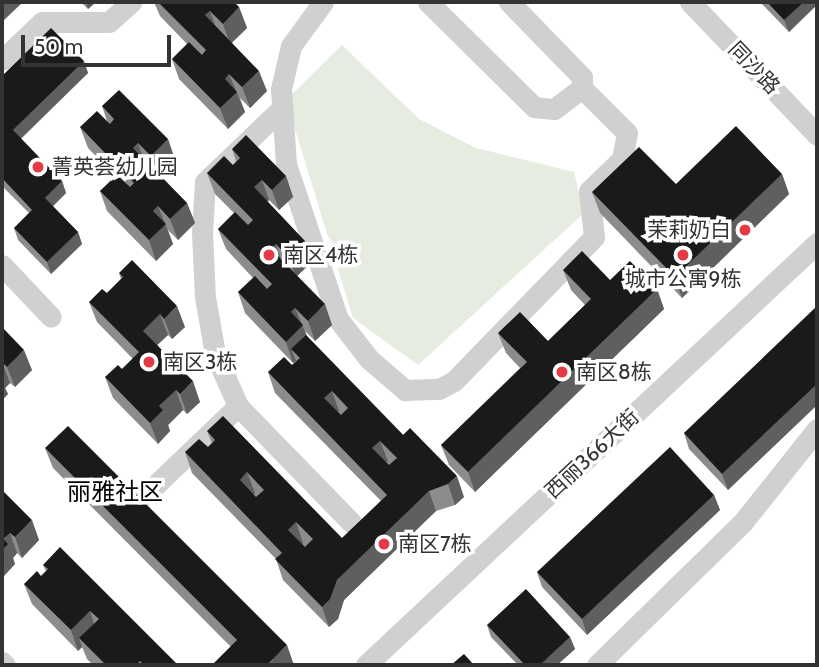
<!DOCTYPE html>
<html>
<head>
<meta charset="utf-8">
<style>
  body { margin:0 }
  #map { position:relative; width:819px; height:667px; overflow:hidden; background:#fff; font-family:Cabin,"Noto Sans SC",sans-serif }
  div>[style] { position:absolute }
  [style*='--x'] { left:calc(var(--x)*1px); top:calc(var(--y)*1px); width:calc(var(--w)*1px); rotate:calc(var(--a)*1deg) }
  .green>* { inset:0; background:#e6ecdf }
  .minor>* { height:21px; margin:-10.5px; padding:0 10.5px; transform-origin:10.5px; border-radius:10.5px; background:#d0d0d0 }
  .wall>* { inset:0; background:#8c8c8c }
  .shaded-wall>* { inset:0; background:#5f5f5f }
  .building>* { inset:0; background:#1a1a1a }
  .dots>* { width:19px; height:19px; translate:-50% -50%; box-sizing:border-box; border:4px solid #fff; border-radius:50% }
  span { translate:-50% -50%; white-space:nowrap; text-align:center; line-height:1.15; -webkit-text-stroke:7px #fff; paint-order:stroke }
  .street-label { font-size:21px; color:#333 }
  .poi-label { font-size:21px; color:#333 }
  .left { translate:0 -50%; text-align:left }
  .right { translate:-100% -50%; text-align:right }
  .quarter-label { font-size:24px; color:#000 }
  .frame { position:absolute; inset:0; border:4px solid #333; pointer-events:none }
  .scale { position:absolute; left:21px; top:35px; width:150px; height:32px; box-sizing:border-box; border:4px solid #333; border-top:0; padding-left:9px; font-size:21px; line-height:24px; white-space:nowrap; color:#333; -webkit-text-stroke:5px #fff; paint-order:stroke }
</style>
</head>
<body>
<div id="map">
  <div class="green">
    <div style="clip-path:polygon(342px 45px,419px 119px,476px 148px,574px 172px,584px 213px,418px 365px,353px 318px,286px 100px)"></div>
  </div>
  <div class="minor">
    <div style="--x:323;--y:2;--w:54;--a:126"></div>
    <div style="--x:291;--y:46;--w:44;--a:103.1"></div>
    <div style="--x:281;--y:89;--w:75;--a:86.2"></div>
    <div style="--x:286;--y:164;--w:163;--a:71.5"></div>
    <div style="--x:338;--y:319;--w:51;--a:52.2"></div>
    <div style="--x:369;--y:359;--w:48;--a:40.7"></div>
    <div style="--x:405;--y:390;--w:34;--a:-2"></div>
    <div style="--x:439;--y:389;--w:17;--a:-28"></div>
    <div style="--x:454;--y:381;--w:201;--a:-45.8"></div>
    <div style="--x:594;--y:237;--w:46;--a:-96.2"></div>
    <div style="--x:589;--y:191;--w:46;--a:-44.1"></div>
    <div style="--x:622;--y:159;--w:26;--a:-79"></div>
    <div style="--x:627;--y:133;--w:64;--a:-135"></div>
    <div style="--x:428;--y:2;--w:149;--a:44.7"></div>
    <div style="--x:534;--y:107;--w:20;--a:6"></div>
    <div style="--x:554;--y:109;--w:35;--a:-37"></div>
    <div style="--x:582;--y:88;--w:11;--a:-90"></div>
    <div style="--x:582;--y:77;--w:105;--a:-134.2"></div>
    <div style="--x:690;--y:2;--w:184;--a:46.3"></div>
    <div style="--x:2;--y:60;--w:55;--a:-43.5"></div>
    <div style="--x:42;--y:22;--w:67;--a:0"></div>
    <div style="--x:109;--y:22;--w:30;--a:-42"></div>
    <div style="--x:281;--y:109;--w:105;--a:136.2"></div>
    <div style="--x:205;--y:182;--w:50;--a:93.4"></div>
    <div style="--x:202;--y:232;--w:65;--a:87.4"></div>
    <div style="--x:205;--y:297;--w:58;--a:80"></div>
    <div style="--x:215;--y:354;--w:57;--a:66.1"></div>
    <div style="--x:238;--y:406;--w:162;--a:45.8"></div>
    <div style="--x:2;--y:265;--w:71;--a:46.7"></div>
    <div style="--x:145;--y:495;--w:129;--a:-43.7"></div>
    <div style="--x:2;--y:662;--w:4;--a:45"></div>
    <div style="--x:366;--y:665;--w:618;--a:-43.1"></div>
    <div style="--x:597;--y:665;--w:204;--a:-44.4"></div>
    <div style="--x:743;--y:522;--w:119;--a:-51.5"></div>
  </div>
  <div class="wall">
    <div style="clip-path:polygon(81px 2px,96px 2px,88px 9px)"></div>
    <div style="clip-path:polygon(154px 2px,234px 2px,239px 7px,247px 28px,232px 43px,267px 91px,250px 108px,240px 98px,245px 112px,228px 129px,179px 79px,172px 59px,187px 44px,160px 16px)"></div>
    <div style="clip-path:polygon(760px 2px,817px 2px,789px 32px)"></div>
    <div style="clip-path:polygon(84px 61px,88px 73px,21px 139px,62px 181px,66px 193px,53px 206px,78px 232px,82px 244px,51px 274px,18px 240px,14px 228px,29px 213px,2px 186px,2px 76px)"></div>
    <div style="clip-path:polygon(102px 106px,168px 139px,175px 160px,160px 175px,187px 203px,195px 223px,178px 240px,168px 230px,173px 244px,156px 261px,107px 211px,100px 191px,115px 176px,88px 148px,80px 127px,107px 121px)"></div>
    <div style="clip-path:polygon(232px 149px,286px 176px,293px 197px,279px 210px,269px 200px,268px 202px,313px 261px,297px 276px,332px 325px,315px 341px,305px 331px,307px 336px,464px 497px,455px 505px,436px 511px,344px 600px,338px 619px,329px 627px,283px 580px,276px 559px,192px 473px,185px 452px,208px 447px,212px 443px,207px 431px,342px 538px,381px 501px,275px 393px,268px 372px,292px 365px,296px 361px,293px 363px,245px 313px,238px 292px,253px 278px,226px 249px,218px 229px,234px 213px,215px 194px,207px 173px,233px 165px,236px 161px)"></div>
    <div style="clip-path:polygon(782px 174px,789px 194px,682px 298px,600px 213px,592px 192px)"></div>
    <div style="clip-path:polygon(563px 270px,610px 280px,657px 289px,664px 309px,475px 492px,449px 465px,441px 445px,520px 368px,506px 353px,498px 333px,548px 341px,585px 305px,571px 290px)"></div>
    <div style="clip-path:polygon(119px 273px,185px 327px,172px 339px,168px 335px,157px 345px,200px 402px,187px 414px,183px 410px,168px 425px,170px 431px,158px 444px,113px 398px,105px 377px,122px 369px,133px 359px,97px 322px,89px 302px,107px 293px,121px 279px)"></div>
    <div style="clip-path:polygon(817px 309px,817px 405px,728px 490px,689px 449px,684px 433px)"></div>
    <div style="clip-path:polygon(2px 327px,32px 370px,15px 387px,10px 383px,5px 388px,8px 394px,2px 400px)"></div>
    <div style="clip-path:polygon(45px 448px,294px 665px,231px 647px,53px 468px)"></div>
    <div style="clip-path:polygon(2px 490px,39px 540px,22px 558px,17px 553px,13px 558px,15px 564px,3px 577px,2px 575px)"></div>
    <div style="clip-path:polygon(714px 495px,720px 510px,587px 635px,542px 587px,537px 572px)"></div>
    <div style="clip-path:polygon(43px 565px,178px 665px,93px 665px,87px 659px,82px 647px,78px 651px,32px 604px,24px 584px,41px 576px,46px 571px)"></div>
    <div style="clip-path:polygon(487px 625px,570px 637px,575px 649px,557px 665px,518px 665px,491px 637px)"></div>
  </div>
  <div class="shaded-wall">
    <div style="clip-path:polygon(2px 2px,23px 2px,2px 22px)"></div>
    <div style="clip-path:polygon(86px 2px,96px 2px,88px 9px)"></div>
    <div style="clip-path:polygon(804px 2px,817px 2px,817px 5px,789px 32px,784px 20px)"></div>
    <div style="clip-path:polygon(239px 7px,247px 28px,230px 44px,223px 24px)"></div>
    <div style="clip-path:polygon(210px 11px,217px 31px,205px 15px)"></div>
    <div style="clip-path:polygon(84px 61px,88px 73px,17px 142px,13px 130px)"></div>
    <div style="clip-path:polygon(259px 71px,267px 91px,250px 108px,242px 87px)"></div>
    <div style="clip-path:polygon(229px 74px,245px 112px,228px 129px,220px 108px,225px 79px)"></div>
    <div style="clip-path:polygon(168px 139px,175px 160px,158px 176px,151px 156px)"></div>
    <div style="clip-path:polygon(138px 143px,145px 163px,133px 148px)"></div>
    <div style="clip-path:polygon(782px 174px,789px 194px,682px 298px,675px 277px)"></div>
    <div style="clip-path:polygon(286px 176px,293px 197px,279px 210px,272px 190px)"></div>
    <div style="clip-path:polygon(262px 180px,269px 200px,261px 208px,254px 187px)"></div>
    <div style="clip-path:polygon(62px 181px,66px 193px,49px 210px,45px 198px)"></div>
    <div style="clip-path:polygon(187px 203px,195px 223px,178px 240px,170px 219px)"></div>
    <div style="clip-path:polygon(158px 206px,173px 244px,156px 261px,149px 240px,153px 211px)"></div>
    <div style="clip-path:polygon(78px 232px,82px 244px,51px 274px,47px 262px)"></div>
    <div style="clip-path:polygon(305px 241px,313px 261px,296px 277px,288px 257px)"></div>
    <div style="clip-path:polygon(276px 244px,283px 265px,271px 249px)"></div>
    <div style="clip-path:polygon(657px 289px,664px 309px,475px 492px,468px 472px)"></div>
    <div style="clip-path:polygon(325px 304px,332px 325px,315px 341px,308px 321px)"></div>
    <div style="clip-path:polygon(177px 306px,185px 327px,172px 339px,164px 319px)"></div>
    <div style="clip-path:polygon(295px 308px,311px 346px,291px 349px,296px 361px,293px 363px,286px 342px,291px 312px)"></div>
    <div style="clip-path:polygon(160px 314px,168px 335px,151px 351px,143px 331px)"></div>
    <div style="clip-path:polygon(24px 350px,32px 370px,15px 387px,7px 367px)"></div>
    <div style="clip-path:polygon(2px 362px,10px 383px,5px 388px,8px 394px,2px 400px)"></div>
    <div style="clip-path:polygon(193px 381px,200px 402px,187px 414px,180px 394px)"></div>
    <div style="clip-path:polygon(817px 384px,817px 405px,728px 490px,722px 474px)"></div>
    <div style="clip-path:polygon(176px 390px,183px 410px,168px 425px,170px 431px,158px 444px,150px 423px,159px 406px)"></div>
    <div style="clip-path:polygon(332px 391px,339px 411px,331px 418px,324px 398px)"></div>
    <div style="clip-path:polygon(380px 441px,388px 461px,380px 468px,372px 448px)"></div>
    <div style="clip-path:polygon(247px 472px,255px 493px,247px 500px,240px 480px)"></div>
    <div style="clip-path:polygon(457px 476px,464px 497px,455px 505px,448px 484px)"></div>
    <div style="clip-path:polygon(429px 491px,436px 511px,344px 600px,338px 619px,329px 627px,322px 607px,337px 580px)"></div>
    <div style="clip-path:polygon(714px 495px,720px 510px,587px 635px,582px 619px)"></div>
    <div style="clip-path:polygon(32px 520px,39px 540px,22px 558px,15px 537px)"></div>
    <div style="clip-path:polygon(296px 522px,303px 543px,296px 550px,288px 530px)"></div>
    <div style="clip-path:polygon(10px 533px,17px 553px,13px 558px,15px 564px,3px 577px,2px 573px,2px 550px,3px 539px)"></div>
    <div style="clip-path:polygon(90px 611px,97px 632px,79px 638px,82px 647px,78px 651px,71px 630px)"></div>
    <div style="clip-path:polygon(570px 637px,575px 649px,557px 665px,540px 665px)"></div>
    <div style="clip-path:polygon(287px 645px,294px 665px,267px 665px)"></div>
  </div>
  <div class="building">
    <div style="clip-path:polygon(158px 2px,234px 2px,239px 7px,223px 24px,210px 11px,205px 15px,259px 71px,242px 87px,229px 74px,225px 79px,237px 92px,220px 108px,172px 59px,189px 42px,202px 55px,206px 50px)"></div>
    <div style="clip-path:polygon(767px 2px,804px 2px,784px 20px)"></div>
    <div style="clip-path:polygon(51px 28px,84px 61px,13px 130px,62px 181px,45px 198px,78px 232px,47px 262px,14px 228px,32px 210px,2px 178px,2px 76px)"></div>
    <div style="clip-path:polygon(119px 90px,168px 139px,151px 156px,138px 143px,133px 148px,187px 203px,170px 219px,158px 206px,153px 211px,166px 224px,149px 240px,100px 191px,117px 175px,130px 187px,134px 183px,80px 127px,97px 111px,110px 124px,114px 119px,102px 106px)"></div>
    <div style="clip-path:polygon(736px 126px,782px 174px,675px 277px,592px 192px,639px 147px,676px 184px)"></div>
    <div style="clip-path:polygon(246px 135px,286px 176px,272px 190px,262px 180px,254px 187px,305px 241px,288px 257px,276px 244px,271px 249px,325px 304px,308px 321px,295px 308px,291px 312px,303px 325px,286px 342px,238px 292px,255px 276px,267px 289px,272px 284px,218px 229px,235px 212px,248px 225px,253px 220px,207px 173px,224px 156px,233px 165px,240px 158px,232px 149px)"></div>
    <div style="clip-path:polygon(582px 251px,610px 280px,630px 261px,657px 289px,468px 472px,441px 445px,527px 362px,498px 333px,520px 312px,548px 341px,591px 299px,563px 270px)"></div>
    <div style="clip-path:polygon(132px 260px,177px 306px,164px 319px,160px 314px,143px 331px,193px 381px,180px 394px,176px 390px,159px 406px,163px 410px,150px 423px,105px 377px,118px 365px,122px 369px,139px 352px,89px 302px,102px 289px,107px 293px,123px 277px,119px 273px)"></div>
    <div style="clip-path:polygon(816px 307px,817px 309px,817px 384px,722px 474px,684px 433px)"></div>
    <div style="clip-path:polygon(2px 327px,24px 350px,7px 367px,2px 362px,2px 363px)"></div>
    <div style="clip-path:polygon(evenodd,306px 335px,403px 435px,410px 428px,457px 476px,448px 484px,429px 491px,337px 580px,330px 599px,322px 607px,275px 559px,282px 553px,185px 452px,199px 439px,208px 447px,215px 440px,207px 431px,223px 416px,342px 538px,387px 495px,268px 372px,284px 357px,292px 365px,300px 358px,291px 349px,306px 335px,332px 391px,348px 408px,341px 415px,324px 398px,332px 391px,306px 335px,380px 441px,397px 458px,389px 465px,372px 448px,380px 441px,306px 335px,247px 472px,264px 490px,256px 497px,240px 480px,247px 472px,306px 335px,296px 522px,313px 539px,305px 547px,288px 530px,296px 522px)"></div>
    <div style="clip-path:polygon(68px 426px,287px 645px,267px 665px,212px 665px,237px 640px,45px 448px)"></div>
    <div style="clip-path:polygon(670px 447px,714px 495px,582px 619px,537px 572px)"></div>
    <div style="clip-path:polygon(2px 490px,32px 520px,15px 537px,10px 533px,3px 539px,8px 544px,2px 550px)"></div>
    <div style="clip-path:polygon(60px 547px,178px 665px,144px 665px,140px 661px,136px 665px,106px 665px,79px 638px,99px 619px,90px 611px,71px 630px,24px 584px,37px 571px,41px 576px,48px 569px,43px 565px)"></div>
    <div style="clip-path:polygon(526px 589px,570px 637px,540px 665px,525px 665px,487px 625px)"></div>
    <div style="clip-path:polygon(464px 654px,474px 665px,451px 665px)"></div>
  </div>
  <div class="dots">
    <div style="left:38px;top:167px;background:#e63946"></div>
    <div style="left:745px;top:230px;background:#e63946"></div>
    <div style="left:269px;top:255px;background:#e63946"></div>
    <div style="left:683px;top:255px;background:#e63946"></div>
    <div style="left:149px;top:362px;background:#e63946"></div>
    <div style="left:562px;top:372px;background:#e63946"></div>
    <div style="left:384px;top:544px;background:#e63946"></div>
  </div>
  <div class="street-label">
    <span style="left:754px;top:68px;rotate:46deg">同沙路</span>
    <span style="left:592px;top:454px;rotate:-43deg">西丽366大街</span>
  </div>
  <div class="poi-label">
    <span class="left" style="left:52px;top:167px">菁英荟幼儿园</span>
    <span class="right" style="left:731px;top:230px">茉莉奶白</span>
    <span class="left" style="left:283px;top:255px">南区4栋</span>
    <span style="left:683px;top:279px">城市公寓9栋</span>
    <span class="left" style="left:163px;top:362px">南区3栋</span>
    <span class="left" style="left:576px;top:372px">南区8栋</span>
    <span class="left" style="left:398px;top:544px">南区7栋</span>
  </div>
  <div class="quarter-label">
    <span style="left:115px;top:492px">丽雅社区</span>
  </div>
  <div class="frame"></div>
  <div class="scale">50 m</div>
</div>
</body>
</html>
